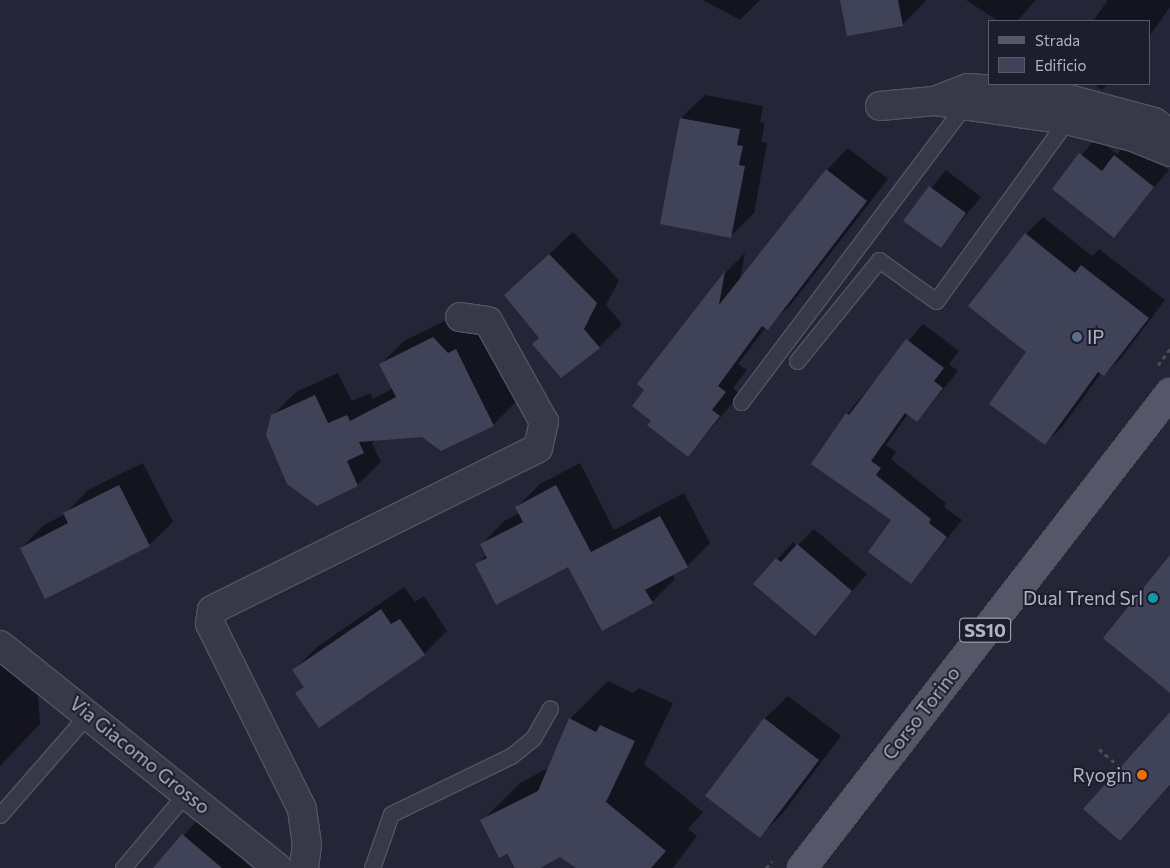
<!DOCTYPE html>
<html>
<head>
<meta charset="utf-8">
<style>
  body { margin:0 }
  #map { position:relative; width:1170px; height:868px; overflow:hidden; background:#242638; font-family:Commissioner,sans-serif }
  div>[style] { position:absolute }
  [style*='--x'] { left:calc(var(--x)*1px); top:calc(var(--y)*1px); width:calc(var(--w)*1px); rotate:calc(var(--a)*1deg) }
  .shadow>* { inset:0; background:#0007 }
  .building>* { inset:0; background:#404258 }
  .path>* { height:3px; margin-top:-1.5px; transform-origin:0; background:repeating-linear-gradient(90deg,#434e56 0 4px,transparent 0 8px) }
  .roads { filter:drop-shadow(1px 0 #525363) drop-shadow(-1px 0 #525363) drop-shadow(0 1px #525363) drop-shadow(0 -1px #525363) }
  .service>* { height:15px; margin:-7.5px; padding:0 7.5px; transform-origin:7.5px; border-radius:7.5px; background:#373948 }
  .minor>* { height:28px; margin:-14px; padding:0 14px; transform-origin:14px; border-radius:14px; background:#373948 }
  .primary>* { height:28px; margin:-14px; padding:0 14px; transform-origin:14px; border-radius:14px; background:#555768 }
  .dots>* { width:14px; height:14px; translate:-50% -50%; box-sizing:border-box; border:2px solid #1c1e2d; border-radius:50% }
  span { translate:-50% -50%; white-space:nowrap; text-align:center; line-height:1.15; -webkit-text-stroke:4px #1c1e2d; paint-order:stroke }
  .shield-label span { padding:1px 4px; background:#1c1e2d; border:1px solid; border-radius:4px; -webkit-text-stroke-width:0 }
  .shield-label { font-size:18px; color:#b2b3c4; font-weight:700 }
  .poi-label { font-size:19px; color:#b2b3c4 }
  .left { translate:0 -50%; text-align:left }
  .right { translate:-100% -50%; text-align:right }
  .street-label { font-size:19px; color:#b2b3c4 }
  .legend { position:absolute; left:988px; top:20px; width:162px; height:65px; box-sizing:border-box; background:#1c1e2d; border:1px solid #585a69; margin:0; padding:6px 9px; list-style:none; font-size:15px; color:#b2b3c4 }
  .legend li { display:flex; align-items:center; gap:10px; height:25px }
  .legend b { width:25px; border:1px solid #585a69 }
</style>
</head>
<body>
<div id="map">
  <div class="shadow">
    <div style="clip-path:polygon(703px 0,760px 0,740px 20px)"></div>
    <div style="clip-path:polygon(842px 0,925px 0,925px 2px,902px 25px)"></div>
    <div style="clip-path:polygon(966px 0,1036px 0,1017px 21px,998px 21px)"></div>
    <div style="clip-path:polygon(1108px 0,1170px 0,1170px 7px,1149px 37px,1149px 21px,1093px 21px)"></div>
    <div style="clip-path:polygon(1093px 84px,1108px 84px,1102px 90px)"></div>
    <div style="clip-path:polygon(705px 95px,763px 106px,760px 122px,765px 123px,761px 142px,767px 143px,754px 213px,731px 236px,681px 118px)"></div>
    <div style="clip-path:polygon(1096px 138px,1117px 154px,1131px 140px,1169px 170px,1113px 236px,1053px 188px)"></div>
    <div style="clip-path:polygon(848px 148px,888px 179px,789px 307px,766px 327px,738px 364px,747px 370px,733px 388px,740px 394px,688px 456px,652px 421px,646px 390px,638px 384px,726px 272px,745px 253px,740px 279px,827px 170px)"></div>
    <div style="clip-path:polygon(946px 170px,981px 197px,941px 246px,905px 220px)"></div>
    <div style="clip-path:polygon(1043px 217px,1092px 256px,1099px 249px,1165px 300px,1121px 358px,1104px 375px,1101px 373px,1062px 427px,1045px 444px,1028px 352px,1026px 234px)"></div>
    <div style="clip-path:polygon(573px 232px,619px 280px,606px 305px,622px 324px,599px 347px,505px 295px)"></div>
    <div style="clip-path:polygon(457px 315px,479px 327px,517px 401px,493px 425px,441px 450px,423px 435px,376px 439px,372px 443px,381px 462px,357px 485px,272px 416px,296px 392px,338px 373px,352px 401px,370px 393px,373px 399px,393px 388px,381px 364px,404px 341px)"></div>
    <div style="clip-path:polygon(923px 324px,959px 351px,949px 364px,958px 371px,917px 421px,908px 414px,886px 445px,896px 452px,891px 459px,946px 503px,944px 507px,962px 520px,911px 583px,893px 520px,813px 463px,847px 414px)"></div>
    <div style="clip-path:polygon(143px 463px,173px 522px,149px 545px,21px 548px,44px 525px,65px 514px,88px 490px)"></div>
    <div style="clip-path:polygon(580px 463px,614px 530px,684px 493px,710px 543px,687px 566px,672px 574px,675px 579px,652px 602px,568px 566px,477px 565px,486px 555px,481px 545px,504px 521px,520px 513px,517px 507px,540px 484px)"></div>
    <div style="clip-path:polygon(814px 529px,867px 574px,815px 634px,755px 584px,793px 542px,797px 546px)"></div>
    <div style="clip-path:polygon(404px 587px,415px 602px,424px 596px,447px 631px,424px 654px,297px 693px,305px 686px,294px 670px,317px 647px)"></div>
    <div style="clip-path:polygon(0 657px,38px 694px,40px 724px,0 766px)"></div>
    <div style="clip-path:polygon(608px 681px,633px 693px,639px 688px,673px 703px,644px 764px,703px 812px,688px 829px,697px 836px,673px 868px,588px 868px,624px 820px,538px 868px,516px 868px,482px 821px,520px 783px,550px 767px,570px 719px)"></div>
    <div style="clip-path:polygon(788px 696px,841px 736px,783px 813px,760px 836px,764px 719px)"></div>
    <div style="clip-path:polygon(1170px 714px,1170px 786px,1120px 840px)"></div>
    <div style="clip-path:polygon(206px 811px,242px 843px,235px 851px,251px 868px,154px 868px)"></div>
  </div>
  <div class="building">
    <div style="clip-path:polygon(840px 0,898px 0,903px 26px,847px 36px)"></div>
    <div style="clip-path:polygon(680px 118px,740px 129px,737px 145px,743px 146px,739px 165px,745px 166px,731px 238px,660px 224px)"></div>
    <div style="clip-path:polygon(1079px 153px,1102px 171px,1114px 155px,1154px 187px,1114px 238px,1052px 189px)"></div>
    <div style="clip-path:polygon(826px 169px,867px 201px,768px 330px,762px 326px,718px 386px,726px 392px,712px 410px,720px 416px,688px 457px,647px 425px,651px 421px,632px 406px,644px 390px,637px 384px,725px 271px,719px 305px)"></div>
    <div style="clip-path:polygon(929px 186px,966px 213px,941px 248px,903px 221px)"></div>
    <div style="clip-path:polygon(1025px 233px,1075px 273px,1081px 265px,1149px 318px,1104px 376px,1098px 372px,1045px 445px,989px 404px,1026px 352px,968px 306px)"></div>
    <div style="clip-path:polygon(549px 254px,597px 303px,584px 329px,600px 348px,561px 378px,532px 344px,539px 338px,504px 295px)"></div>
    <div style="clip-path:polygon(433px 337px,448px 353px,456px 349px,494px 426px,441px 451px,422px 437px,359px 442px,364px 453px,347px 461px,358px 486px,317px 506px,287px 484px,266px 435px,271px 415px,315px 395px,328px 423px,347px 415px,350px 421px,396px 397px,379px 364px)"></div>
    <div style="clip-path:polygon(906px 339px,944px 368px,934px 381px,943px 388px,917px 422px,905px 413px,871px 461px,881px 468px,876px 475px,931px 519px,929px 523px,947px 537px,911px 584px,868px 552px,891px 520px,811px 464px,846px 413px,849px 415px)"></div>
    <div style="clip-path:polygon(119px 485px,150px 546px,45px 599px,20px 548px,68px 523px,63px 513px)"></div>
    <div style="clip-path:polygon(556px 485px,591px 552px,660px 516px,688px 567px,645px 590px,653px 603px,602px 631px,568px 567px,496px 605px,475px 564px,487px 558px,480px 544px,523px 522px,515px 507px)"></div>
    <div style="clip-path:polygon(797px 544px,852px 591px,815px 636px,753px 584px,776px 558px,781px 562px)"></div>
    <div style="clip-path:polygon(1170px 555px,1170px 693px,1103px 638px)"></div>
    <div style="clip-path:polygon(381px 609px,391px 624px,400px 619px,425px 655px,319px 728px,295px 693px,304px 687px,292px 670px)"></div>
    <div style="clip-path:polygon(1170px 712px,1170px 785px,1120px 841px,1083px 809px)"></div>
    <div style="clip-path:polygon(569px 718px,596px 732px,600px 725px,635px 741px,606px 802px,666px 851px,651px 868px,576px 868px,560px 857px,540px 868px,515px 868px,507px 854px,499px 858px,480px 820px,538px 791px)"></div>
    <div style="clip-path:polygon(764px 718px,819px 760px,760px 838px,705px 796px)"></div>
    <div style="clip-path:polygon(182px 834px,222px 868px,153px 868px)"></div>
  </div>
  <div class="path">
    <div style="--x:1158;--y:365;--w:20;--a:-53"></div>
    <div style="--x:1099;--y:749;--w:28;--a:41"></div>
    <div style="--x:766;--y:868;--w:9;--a:-49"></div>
  </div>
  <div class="roads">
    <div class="service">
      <div style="--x:797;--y:361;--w:130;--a:-50.9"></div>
      <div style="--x:879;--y:260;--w:70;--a:35.7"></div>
      <div style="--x:936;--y:301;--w:223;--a:-54.1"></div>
      <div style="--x:741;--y:402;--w:369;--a:-53"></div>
      <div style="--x:0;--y:815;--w:135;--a:-48.9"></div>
      <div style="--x:123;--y:868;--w:99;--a:-49.9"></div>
      <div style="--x:372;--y:868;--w:57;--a:-70.6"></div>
      <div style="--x:391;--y:814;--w:133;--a:-25.8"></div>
      <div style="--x:511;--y:756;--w:28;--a:-39"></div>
      <div style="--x:533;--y:738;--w:34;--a:-60"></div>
    </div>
    <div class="minor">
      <div style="--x:934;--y:101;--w:134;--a:8.1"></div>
      <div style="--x:1067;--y:120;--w:68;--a:14.4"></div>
      <div style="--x:1133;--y:137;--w:40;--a:22"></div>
      <div style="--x:880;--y:106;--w:54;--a:-5.3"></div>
      <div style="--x:934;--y:101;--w:36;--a:-21"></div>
      <div style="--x:968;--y:88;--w:82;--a:4.2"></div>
      <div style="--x:1050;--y:94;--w:108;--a:15.1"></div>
      <div style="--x:1154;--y:122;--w:20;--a:37"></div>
      <div style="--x:0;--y:645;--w:356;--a:38.7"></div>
      <div style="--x:304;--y:868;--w:23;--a:-83"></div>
      <div style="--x:307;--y:845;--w:36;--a:-98"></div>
      <div style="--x:302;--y:809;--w:207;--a:-116.4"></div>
      <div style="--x:210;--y:624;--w:14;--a:-82"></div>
      <div style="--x:212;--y:610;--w:364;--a:-26.4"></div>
      <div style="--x:538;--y:448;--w:27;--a:-77"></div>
      <div style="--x:544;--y:422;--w:115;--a:-119"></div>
      <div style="--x:488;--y:321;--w:28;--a:-172"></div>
    </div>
    <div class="primary">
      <div style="--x:802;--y:868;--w:601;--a:-52.23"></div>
    </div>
  </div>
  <div class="dots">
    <div style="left:1077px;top:337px;background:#5c6f8a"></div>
    <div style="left:1153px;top:598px;background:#0f9aa8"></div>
    <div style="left:1142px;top:775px;background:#e8710a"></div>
  </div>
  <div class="shield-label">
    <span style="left:985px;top:630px">SS10</span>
  </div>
  <div class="poi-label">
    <span class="left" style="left:1087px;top:337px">IP</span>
    <span class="right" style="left:1143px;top:598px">Dual Trend Srl</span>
    <span class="right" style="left:1132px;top:775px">Ryogin</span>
  </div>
  <div class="street-label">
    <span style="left:921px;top:713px;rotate:-52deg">Corso Torino</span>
    <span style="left:140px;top:755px;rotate:39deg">Via Giacomo Grosso</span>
  </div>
  <ul class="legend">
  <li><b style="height:6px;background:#555768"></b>Strada</li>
  <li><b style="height:14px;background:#404258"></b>Edificio</li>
  </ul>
</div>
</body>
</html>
